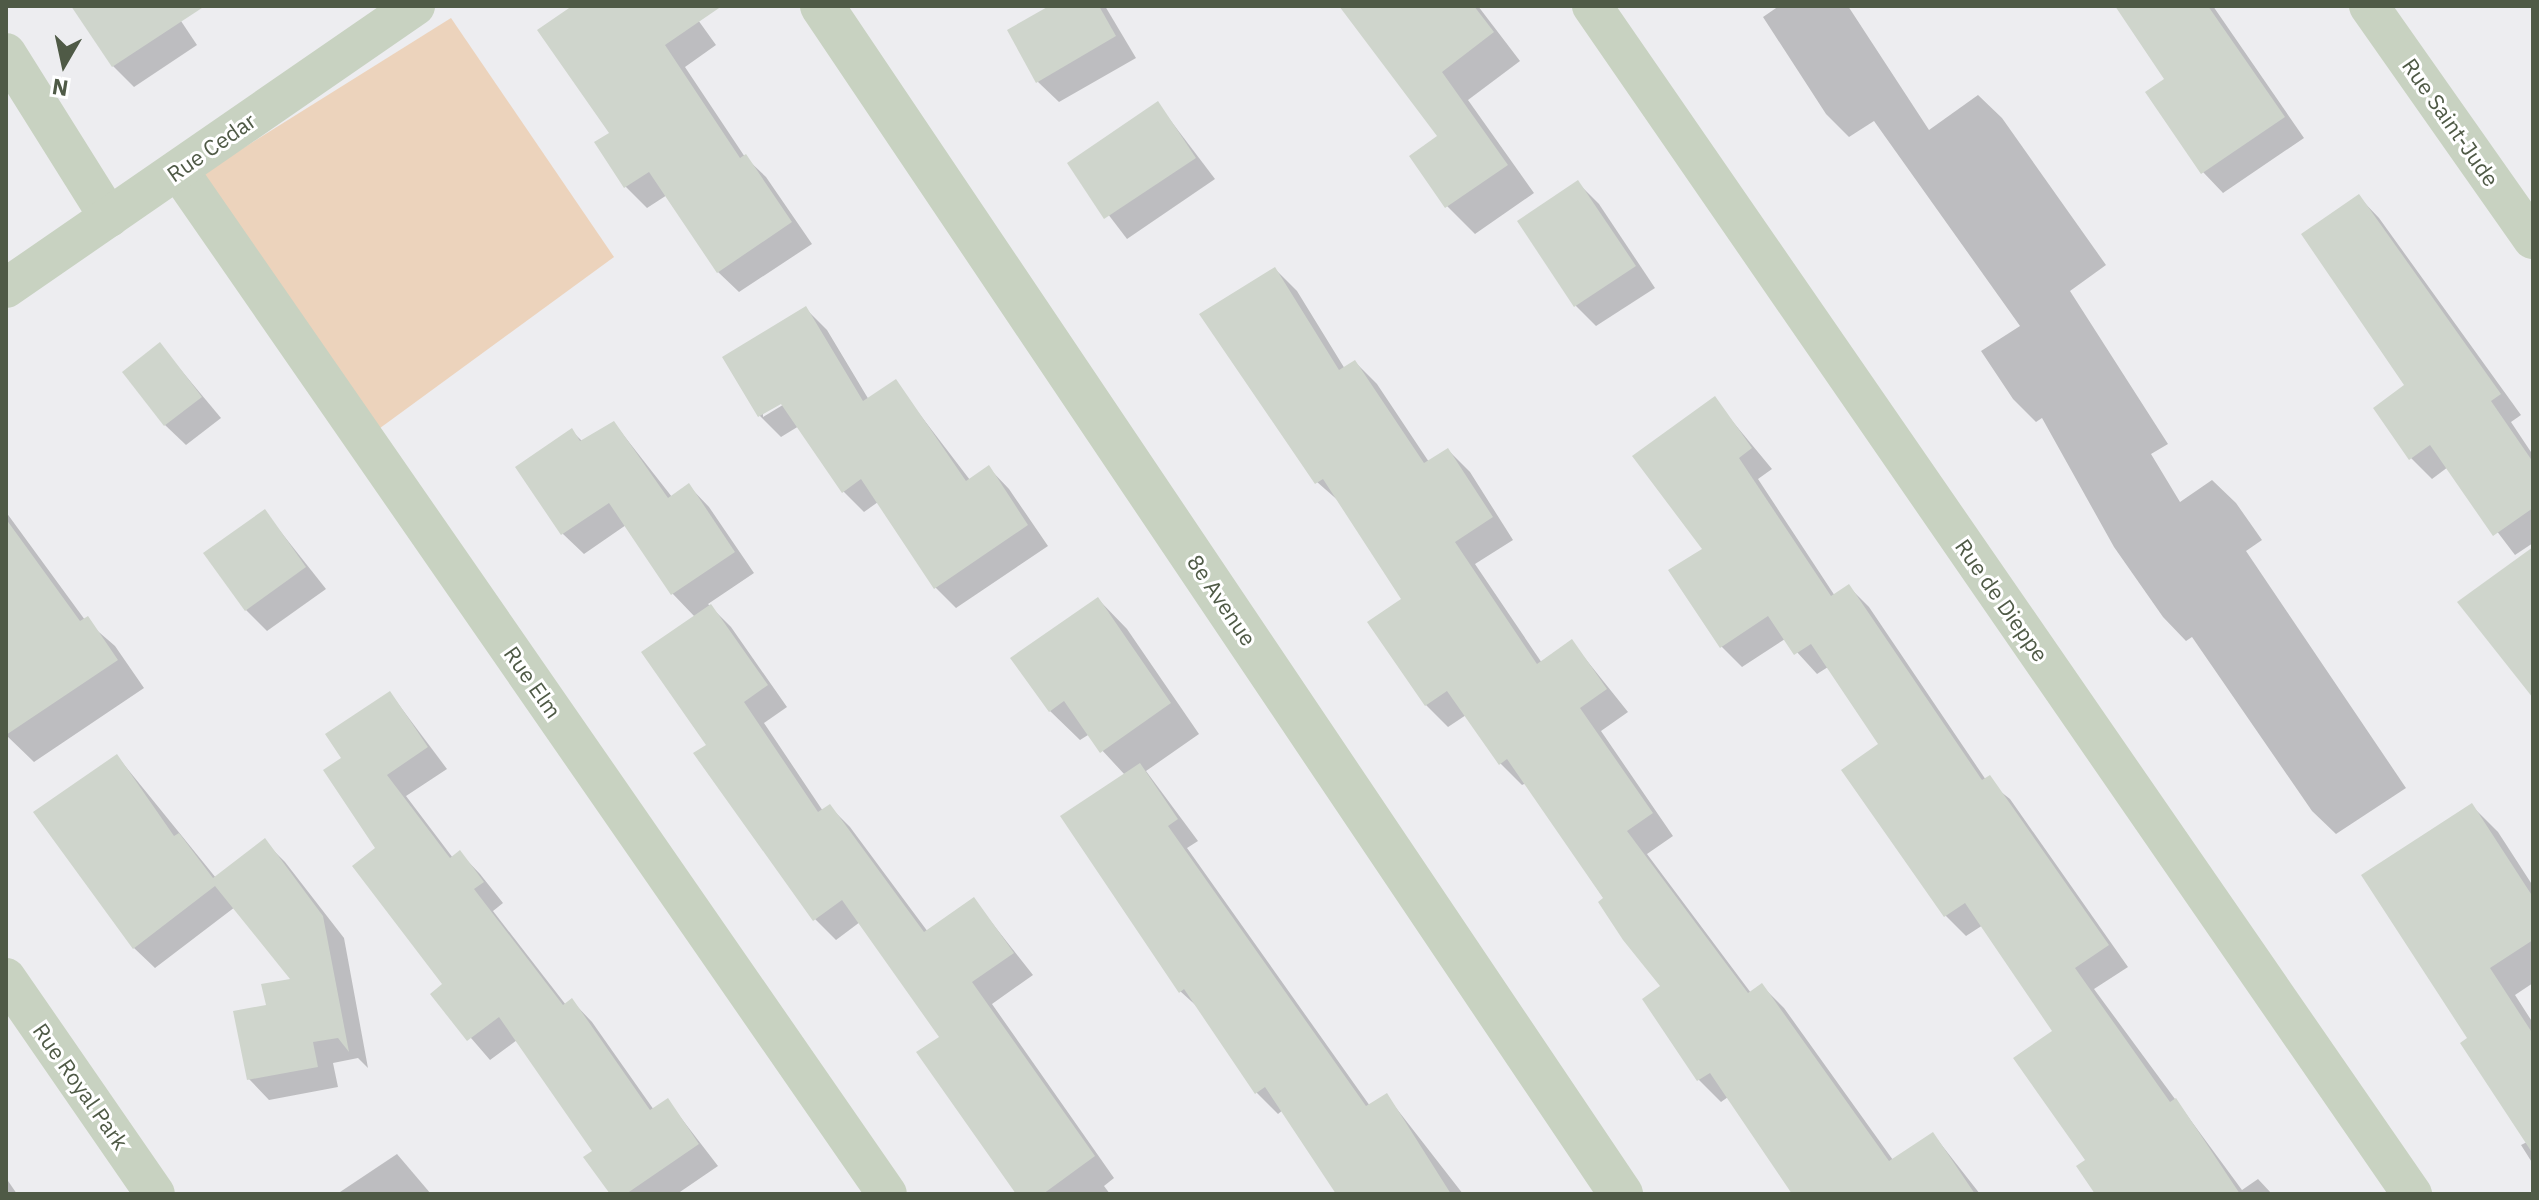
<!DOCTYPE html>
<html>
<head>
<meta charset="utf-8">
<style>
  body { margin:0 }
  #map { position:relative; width:2539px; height:1200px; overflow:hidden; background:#ededf0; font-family:"IBM Plex Sans",sans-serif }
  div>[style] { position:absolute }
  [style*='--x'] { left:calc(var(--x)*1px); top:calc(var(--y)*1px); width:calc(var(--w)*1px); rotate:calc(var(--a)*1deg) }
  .green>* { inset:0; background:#ecd3bc }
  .shadow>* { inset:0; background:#0003 }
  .building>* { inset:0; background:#cfd5cc }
  .minor>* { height:40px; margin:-20px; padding:0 20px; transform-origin:20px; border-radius:20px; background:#c8d2c1 }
  .tertiary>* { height:44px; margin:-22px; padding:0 22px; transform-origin:22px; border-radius:22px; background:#c8d2c1 }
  span { translate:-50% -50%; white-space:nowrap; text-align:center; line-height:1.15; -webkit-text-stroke:6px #fff; paint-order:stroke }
  .street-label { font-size:22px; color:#4f5a46 }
  .frame { position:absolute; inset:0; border:8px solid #4f5a46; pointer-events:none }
  .north { position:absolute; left:24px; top:24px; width:80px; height:80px; -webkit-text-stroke:6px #fff; paint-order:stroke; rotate:189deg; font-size:22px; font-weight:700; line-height:32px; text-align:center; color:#4f5a46 }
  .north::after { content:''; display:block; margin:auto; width:28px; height:36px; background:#4f5a46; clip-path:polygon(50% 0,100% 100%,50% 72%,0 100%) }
</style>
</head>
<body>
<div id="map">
  <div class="green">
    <div style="clip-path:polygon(451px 18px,614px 257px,376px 431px,200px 175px)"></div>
  </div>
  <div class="shadow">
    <div style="clip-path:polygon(73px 6px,171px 6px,197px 45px,134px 87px,113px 66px)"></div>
    <div style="clip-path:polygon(576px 6px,688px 6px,716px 45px,685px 67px,745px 157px,766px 177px,812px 244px,739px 292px,718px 272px,667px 195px,647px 208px,626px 187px,597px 143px,612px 133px)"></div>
    <div style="clip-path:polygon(1053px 6px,1105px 6px,1136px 58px,1059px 102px,1038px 82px)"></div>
    <div style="clip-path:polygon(1341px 6px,1478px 6px,1520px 61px,1468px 100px,1534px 193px,1475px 234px,1447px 206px,1440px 137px)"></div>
    <div style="clip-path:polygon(1779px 6px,1848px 6px,1929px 130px,1978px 95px,2002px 118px,2106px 265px,2070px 291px,2168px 444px,2151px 454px,2180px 502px,2212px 480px,2236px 503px,2262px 540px,2246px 551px,2406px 788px,2336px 834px,2312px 811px,2192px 637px,2186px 641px,2163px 617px,2114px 547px,2042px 418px,2036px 422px,2013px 399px,1981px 351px,2020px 326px,1874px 121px,1849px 137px,1826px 114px,1763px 17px)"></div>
    <div style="clip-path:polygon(2117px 6px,2213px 6px,2304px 138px,2223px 193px,2203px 172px,2166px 80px)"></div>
    <div style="clip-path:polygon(1158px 104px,1215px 179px,1127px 239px,1069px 163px)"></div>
    <div style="clip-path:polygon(1578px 183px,1599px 204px,1655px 288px,1596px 326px,1576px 306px)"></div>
    <div style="clip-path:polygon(2359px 197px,2379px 218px,2521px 415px,2511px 422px,2533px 455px,2533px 543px,2515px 555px,2448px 467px,2432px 479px,2411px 458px,2407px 386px)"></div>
    <div style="clip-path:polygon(1275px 269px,1297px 291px,1345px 369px,1355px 362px,1377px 384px,1429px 462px,1448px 450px,1470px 472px,1513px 540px,1475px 564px,1542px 663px,1572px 642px,1628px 712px,1601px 731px,1673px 836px,1647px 854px,1751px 993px,1762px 986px,1784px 1008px,1893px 1160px,1933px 1134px,1980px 1194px,1794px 1194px,1728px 1097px,1721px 1102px,1699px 1080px,1663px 986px,1526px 783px,1522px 785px,1500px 763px,1466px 715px,1448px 727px,1426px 705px,1404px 599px,1341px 503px,1317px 482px)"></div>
    <div style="clip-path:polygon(evenodd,806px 309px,827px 330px,869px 400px,895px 382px,970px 480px,989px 468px,1009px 489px,1048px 546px,956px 608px,935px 587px,878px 502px,864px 512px,843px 491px,799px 426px,781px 437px,760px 416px,725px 358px,806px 309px,789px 397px,791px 400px,763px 417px,763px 412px,789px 397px)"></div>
    <div style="clip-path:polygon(160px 345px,221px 418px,186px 445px,165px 425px)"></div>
    <div style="clip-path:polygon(1714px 399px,1772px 469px,1758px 479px,1835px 596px,1849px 587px,1869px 607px,1986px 780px,2010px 799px,2128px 967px,2094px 989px,2242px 1190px,2258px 1179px,2272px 1194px,2098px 1194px,2055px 1032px,1983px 925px,1966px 936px,1945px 915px,1881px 745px,1828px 667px,1817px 674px,1785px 639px,1742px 667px,1721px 646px,1704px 549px)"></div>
    <div style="clip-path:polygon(614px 423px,672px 497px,689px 486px,709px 507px,754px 573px,708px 604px,731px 627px,787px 707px,764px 723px,823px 811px,829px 806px,850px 827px,928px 932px,974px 900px,1033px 975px,992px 1004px,1114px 1178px,1104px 1186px,1110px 1194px,1019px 1194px,941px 1037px,860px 922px,836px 940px,815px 919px,708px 745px,695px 617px,672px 593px,626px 525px,584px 554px,563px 534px,572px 431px,583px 442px)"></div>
    <div style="clip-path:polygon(6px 512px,85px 620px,115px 646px,144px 688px,34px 762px,6px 735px)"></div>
    <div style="clip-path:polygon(265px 512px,326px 589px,267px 631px,246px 610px)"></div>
    <div style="clip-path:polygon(1098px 599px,1127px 629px,1199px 734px,1146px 771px,1198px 841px,1187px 848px,1370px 1106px,1386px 1095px,1463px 1194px,1338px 1194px,1283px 1110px,1278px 1114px,1257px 1093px,1202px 1011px,1180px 991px,1063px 817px,1125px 775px,1088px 735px,1080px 740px,1050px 711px)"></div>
    <div style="clip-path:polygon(390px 693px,447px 769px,406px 796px,453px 858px,460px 853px,480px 874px,503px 903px,493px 911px,566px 1005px,572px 1001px,592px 1022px,654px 1110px,668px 1101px,718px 1166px,677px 1194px,612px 1194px,594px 1151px,517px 1040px,490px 1060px,433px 994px,445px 985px,377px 849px,344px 759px)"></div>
    <div style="clip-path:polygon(117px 756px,216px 878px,264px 841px,285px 862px,344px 938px,368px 1068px,358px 1058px,333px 1063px,338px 1087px,269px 1100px,249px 1079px,268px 1006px,294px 980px,235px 907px,155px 968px,134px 948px)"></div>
    <div style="clip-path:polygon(2472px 806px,2498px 832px,2533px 886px,2533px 983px,2515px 995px,2533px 1023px,2533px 1164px,2521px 1145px,2527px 1142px,2470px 1038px)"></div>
    <div style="clip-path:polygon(397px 1154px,431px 1194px,337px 1194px)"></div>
    <div style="clip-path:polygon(6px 1178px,17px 1194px,6px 1194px)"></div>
  </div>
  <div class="building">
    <div style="clip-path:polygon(71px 6px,205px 6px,112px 67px)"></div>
    <div style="clip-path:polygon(572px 6px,722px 6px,665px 45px,740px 158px,746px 154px,792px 222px,717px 273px,649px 172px,624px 188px,594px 142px,609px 133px,537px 30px)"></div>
    <div style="clip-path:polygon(1049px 6px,1099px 6px,1116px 36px,1036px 83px,1007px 30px)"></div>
    <div style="clip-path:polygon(1339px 6px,1474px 6px,1494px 32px,1442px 72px,1508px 165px,1445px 208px,1409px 156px,1437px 136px)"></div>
    <div style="clip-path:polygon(2115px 6px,2208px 6px,2285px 117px,2201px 174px,2145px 92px,2164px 79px)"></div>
    <div style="clip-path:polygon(1158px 101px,1196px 158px,1104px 219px,1067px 163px)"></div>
    <div style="clip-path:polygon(1578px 180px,1636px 266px,1574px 307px,1517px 221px)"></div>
    <div style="clip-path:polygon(2359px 194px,2501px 394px,2491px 401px,2533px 462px,2533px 508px,2493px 536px,2430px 445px,2409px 460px,2373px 408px,2404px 385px,2301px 234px)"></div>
    <div style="clip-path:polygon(1275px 267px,1339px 370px,1355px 360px,1424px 463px,1448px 448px,1493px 517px,1455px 542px,1537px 664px,1572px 639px,1607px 689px,1580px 708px,1653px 813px,1627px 831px,1748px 993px,1762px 983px,1889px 1161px,1933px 1132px,1975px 1194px,1792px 1194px,1710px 1073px,1697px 1081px,1642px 999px,1660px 986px,1623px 940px,1598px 902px,1603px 898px,1507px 759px,1499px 765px,1447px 691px,1425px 706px,1367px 622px,1401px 599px,1323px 479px,1315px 484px,1199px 314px)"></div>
    <div style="clip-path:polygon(806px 306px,863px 401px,896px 379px,966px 481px,989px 465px,1028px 525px,934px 589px,861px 479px,842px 493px,781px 404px,758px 417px,722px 357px)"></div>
    <div style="clip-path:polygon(160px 342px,202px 397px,164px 426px,122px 372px)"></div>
    <div style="clip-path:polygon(1715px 396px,1752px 448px,1739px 458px,1831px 596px,1849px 584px,1982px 780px,1990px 775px,2109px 945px,2075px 968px,2170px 1102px,2176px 1098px,2240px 1194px,2095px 1194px,2076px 1166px,2085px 1160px,2013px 1058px,2052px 1031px,1965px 903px,1944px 917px,1841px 770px,1878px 744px,1811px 644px,1794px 655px,1768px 616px,1720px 648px,1668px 570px,1702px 549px,1632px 456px)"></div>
    <div style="clip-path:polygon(614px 421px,668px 498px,689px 483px,735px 552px,671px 595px,609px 503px,561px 535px,515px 467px,572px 428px,580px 441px)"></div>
    <div style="clip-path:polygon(265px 509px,306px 567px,245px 611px,203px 553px)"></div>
    <div style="clip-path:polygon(6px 519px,80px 621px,88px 616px,118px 660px,6px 735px)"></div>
    <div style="clip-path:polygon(2533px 547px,2533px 698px,2457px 602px)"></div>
    <div style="clip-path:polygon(1098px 597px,1171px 703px,1100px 753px,1064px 701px,1049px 712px,1010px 658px)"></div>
    <div style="clip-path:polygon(711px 604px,768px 685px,744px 702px,818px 812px,830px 804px,924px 932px,974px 897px,1014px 953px,972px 982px,1095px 1156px,1043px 1194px,1016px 1194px,916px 1052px,939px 1037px,842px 900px,813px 921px,693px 753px,706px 745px,641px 652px)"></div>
    <div style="clip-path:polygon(390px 691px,428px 747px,387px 775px,450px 858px,460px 850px,484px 882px,474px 889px,563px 1005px,572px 998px,650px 1110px,668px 1098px,699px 1144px,626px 1194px,610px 1194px,583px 1157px,592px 1151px,499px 1017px,467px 1041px,430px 994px,442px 984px,352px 866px,375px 848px,323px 770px,341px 758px,325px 734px)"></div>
    <div style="clip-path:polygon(117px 754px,174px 836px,179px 833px,213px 878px,265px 838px,323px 916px,349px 1052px,338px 1038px,313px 1042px,318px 1067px,247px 1080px,233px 1011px,266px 1005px,261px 984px,290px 979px,215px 886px,133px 949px,33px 812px)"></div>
    <div style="clip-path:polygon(1140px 763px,1178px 819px,1168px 826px,1366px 1106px,1387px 1093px,1451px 1194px,1336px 1194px,1265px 1087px,1255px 1094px,1184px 989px,1179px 993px,1060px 816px)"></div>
    <div style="clip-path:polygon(2472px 803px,2533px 897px,2533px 940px,2490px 968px,2533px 1034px,2533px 1154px,2460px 1043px,2467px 1038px,2361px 875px)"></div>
  </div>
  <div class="minor">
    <div style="--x:1592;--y:6;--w:1444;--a:55.39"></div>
    <div style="--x:2369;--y:6;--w:285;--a:54.9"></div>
    <div style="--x:6;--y:53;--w:194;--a:57.9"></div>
    <div style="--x:178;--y:170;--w:1245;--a:55.3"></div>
    <div style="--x:6;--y:288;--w:497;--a:-34.6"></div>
    <div style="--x:6;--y:978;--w:262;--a:55.4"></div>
  </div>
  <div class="tertiary">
    <div style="--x:822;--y:6;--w:1432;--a:56.08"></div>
  </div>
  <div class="street-label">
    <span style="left:2451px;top:122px;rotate:55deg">Rue Saint-Jude</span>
    <span style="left:211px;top:147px;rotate:-35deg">Rue Cedar</span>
    <span style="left:1222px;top:600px;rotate:56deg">8e Avenue</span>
    <span style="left:2002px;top:600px;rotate:55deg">Rue de Dieppe</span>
    <span style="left:533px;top:682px;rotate:55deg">Rue Elm</span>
    <span style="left:81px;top:1086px;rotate:55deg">Rue Royal Park</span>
  </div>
  <div class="frame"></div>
  <div class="north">N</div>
</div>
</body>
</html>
